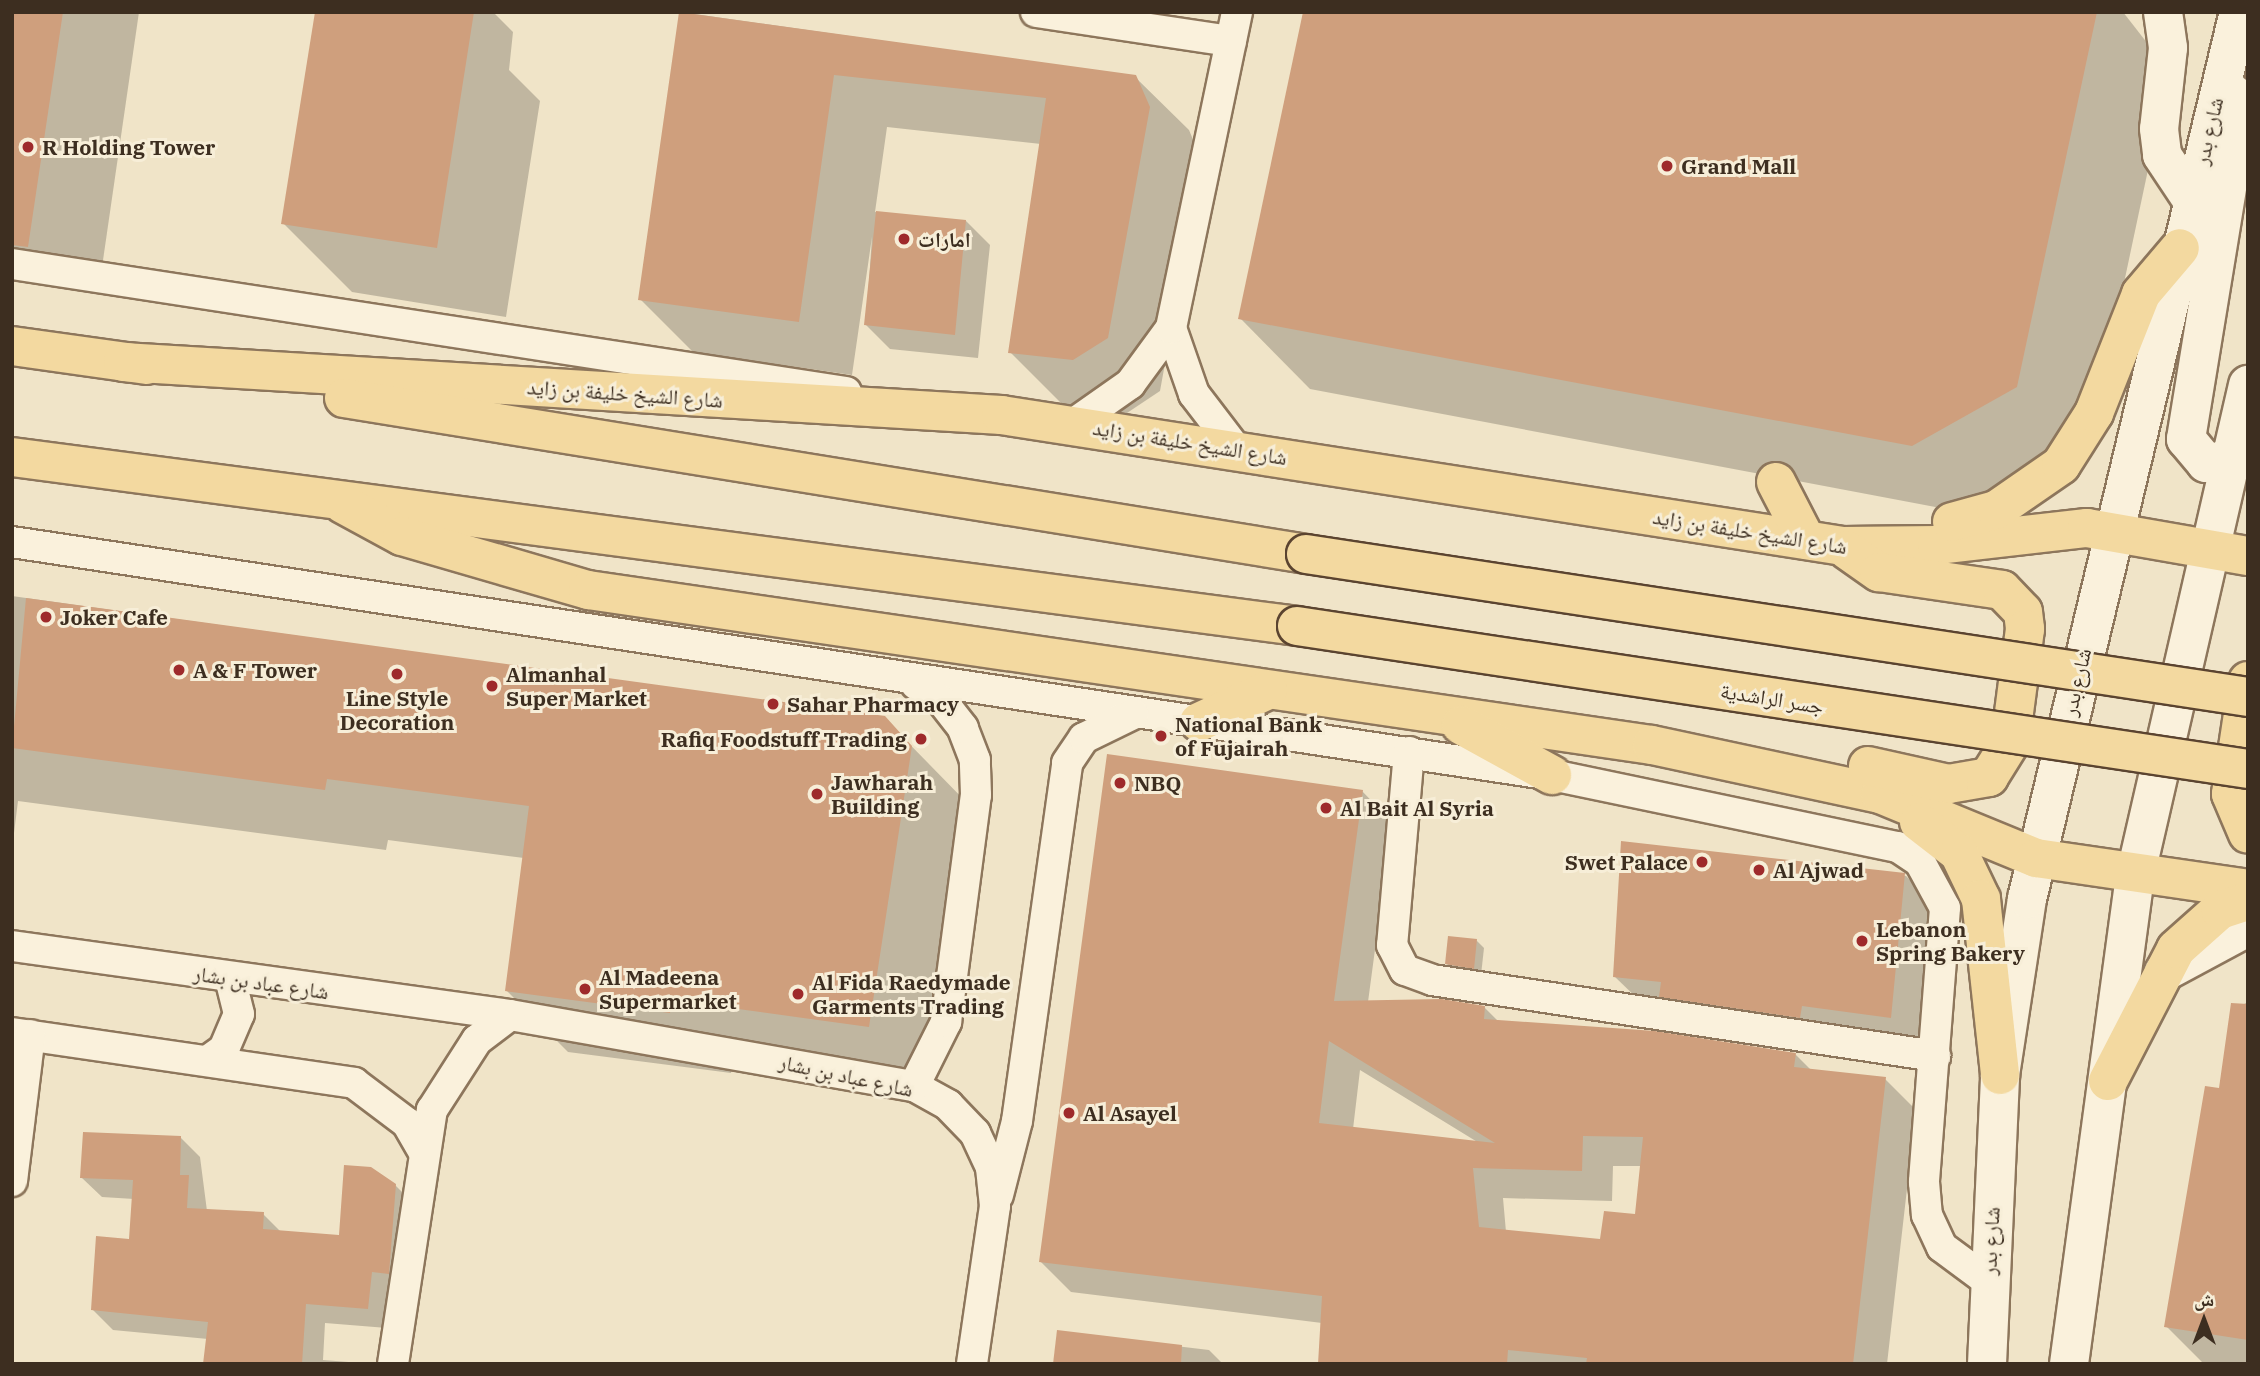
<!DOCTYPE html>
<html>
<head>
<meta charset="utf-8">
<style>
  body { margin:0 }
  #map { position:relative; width:2260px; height:1376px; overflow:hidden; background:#f0e4c8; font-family:"IBM Plex Serif","Noto Naskh Arabic",serif }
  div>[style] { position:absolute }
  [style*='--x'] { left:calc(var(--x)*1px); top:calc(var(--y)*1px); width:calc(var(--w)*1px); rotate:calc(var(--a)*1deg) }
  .shadow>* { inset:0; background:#0003 }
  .building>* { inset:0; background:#cf9f7d }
  .roads { filter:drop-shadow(2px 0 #8d765c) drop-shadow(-2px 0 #8d765c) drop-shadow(0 2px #8d765c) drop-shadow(0 -2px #8d765c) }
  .street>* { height:30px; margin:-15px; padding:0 15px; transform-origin:15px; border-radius:15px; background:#faf1dc }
  .secondary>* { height:38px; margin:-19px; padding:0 19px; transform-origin:19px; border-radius:19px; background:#faf1dc }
  .primary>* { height:38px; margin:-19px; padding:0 19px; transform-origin:19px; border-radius:19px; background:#f3d9a0 }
  .bridges { filter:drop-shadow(2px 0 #5b4430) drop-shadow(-2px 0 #5b4430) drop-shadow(0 2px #5b4430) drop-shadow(0 -2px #5b4430) }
  .primary-bridge>* { height:38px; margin:-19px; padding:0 19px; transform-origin:19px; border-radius:19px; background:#f3d9a0 }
  .dots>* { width:19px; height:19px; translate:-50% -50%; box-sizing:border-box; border:4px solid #f7eed8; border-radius:50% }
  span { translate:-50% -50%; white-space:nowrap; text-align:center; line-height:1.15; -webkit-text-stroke:6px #f7eed8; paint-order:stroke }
  .street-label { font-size:21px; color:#3d2e20 }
  .poi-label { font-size:21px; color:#3d2e20; font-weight:700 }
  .left { translate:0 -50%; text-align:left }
  .right { translate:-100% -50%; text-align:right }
  .frame { position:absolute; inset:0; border:14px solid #3d2e20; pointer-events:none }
  .north { position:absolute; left:2169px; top:1285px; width:70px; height:70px; -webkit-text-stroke:5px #f7eed8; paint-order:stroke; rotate:0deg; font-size:19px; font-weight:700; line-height:28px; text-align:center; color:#3d2e20 }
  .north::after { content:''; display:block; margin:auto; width:24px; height:32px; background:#3d2e20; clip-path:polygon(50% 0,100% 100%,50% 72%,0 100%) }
</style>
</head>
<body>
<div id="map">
  <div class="shadow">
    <div style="clip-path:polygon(12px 12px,139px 12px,100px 281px,12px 267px)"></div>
    <div style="clip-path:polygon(317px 12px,493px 12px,513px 32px,509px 70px,540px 101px,506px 317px,352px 292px,283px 223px)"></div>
    <div style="clip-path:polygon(681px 12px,1135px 77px,1189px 130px,1202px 161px,1160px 391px,1127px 413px,1063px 405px,1010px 352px,1041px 144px,887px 127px,875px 212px,966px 221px,990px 245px,978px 358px,890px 349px,866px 325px,872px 237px,852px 375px,693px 352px,640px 299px)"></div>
    <div style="clip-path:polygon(1305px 12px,2123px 12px,2169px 71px,2087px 457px,1983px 516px,1310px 389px,1240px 318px)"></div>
    <div style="clip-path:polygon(12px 596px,884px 718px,973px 809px,930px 1088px,733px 1060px,731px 1073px,568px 1052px,507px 991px,524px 858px,388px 840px,386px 850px,18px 801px,12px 849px)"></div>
    <div style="clip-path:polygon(evenodd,1362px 791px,1392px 822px,1368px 1002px,1484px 1007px,1499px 1022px,1795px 1054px,1811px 1070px,1885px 1079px,1916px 1110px,1887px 1364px,1320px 1364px,1322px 1323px,1071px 1292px,1040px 1261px,1362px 791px,1360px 1070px,1479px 1143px,1353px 1129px,1360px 1070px,1362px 791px,1613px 1166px,1642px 1166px,1636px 1216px,1602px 1241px,1506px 1232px,1503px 1198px,1612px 1201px,1613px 1166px)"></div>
    <div style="clip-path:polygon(1623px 843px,1906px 876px,1932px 902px,1917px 1043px,1641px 1002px,1614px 976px)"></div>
    <div style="clip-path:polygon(1476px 940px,1484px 948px,1481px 975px,1455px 971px,1447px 964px)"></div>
    <div style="clip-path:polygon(2248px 1002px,2248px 1364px,2204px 1364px,2166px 1326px,2220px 1090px,2231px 1011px)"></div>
    <div style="clip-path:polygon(180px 1137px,200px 1157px,207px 1211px,263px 1214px,281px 1232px,341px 1237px,395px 1185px,415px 1205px,387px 1328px,325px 1323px,323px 1360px,374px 1364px,205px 1364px,208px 1339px,113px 1330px,93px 1310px,131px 1240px,134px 1199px,102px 1197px,82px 1178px)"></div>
    <div style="clip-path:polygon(1059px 1332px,1209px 1350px,1223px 1364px,1054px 1364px)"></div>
  </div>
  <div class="building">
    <div style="clip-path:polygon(12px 12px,63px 12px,28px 247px,12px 245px)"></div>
    <div style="clip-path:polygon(315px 12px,474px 12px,437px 248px,281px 224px)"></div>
    <div style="clip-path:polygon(679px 12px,1136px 75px,1150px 107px,1108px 338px,1073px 360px,1008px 353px,1046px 98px,834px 75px,799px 322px,638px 300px)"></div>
    <div style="clip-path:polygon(1303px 12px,2097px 12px,2017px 387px,1912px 446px,1238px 319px)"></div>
    <div style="clip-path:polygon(876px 211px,966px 220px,955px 335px,864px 325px)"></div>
    <div style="clip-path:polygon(26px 598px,885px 716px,912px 746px,869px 1027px,672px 1000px,670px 1013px,505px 991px,529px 806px,327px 779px,325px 790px,12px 748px)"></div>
    <div style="clip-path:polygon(evenodd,1107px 754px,1363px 790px,1334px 1001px,1442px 999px,1485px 1006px,1484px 1019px,1655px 1031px,1796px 1053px,1794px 1067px,1886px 1077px,1853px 1364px,1586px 1364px,1587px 1358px,1508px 1350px,1507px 1364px,1318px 1364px,1322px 1296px,1039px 1262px,1107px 754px,1329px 1041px,1495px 1143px,1319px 1123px,1329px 1041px,1107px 754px,1583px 1136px,1643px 1137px,1635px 1214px,1604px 1211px,1600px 1239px,1479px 1227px,1473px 1168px,1582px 1171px,1583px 1136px)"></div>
    <div style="clip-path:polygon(1621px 841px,1905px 873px,1891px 1018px,1802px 1006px,1800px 1018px,1659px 997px,1661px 982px,1613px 977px)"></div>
    <div style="clip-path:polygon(1448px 936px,1477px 939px,1474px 969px,1445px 964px)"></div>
    <div style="clip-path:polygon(2231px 1003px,2248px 1004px,2248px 1340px,2164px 1327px,2205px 1086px,2219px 1088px)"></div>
    <div style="clip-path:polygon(83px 1132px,181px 1136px,180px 1175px,189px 1175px,187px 1208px,264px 1212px,263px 1229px,339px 1235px,344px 1165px,371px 1167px,396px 1184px,389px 1274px,372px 1272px,368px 1309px,306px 1304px,302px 1364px,203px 1364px,208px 1322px,91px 1310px,96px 1236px,129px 1239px,133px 1180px,80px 1178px)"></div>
    <div style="clip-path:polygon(1057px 1330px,1182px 1345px,1181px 1364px,1053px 1364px)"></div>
  </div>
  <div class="roads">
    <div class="street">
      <div style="--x:1036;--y:12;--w:197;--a:8.5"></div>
      <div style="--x:12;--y:264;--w:844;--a:8.73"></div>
      <div style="--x:1171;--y:328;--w:70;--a:70.8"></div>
      <div style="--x:1194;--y:394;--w:71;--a:52.5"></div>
      <div style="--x:1073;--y:424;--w:70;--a:-35.1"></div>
      <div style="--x:1130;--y:384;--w:69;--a:-53.8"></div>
      <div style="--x:1171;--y:328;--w:323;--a:-78.2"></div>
      <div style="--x:12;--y:542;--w:1558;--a:8.6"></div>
      <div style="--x:1552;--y:775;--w:353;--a:11.8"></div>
      <div style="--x:1898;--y:847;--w:27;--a:34"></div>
      <div style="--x:1920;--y:862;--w:52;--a:61.5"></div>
      <div style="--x:1945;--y:908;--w:275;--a:94.4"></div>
      <div style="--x:1924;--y:1182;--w:33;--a:85"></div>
      <div style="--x:1927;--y:1215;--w:35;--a:65"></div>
      <div style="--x:1942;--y:1247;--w:57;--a:36.5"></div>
      <div style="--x:1409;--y:752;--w:194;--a:95"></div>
      <div style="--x:1392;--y:945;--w:28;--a:63"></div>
      <div style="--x:1405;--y:970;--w:29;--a:20"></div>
      <div style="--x:1432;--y:980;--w:509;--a:8.59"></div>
      <div style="--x:12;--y:946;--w:503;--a:7.89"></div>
      <div style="--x:510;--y:1015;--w:410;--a:10"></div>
      <div style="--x:914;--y:1086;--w:39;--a:29"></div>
      <div style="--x:948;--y:1105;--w:39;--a:46"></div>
      <div style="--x:975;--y:1133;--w:38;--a:65"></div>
      <div style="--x:991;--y:1168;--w:38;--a:84"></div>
      <div style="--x:995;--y:1206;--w:160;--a:98.3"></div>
      <div style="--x:12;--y:1033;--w:346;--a:8.3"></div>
      <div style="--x:354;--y:1083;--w:66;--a:37"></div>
      <div style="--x:407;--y:1123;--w:34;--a:60"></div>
      <div style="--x:209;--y:1060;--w:19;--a:-36"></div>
      <div style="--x:224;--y:1049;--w:38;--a:-67"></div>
      <div style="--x:239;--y:1014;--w:37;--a:-104"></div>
      <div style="--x:914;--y:1086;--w:72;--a:-63.4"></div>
      <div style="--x:946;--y:1022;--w:229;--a:-82.5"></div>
      <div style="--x:976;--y:795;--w:35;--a:-92"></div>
      <div style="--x:975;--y:760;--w:34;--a:-111"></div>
      <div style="--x:963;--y:728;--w:34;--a:-128"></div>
      <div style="--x:942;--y:701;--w:31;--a:-147"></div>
      <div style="--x:12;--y:1181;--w:147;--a:-83"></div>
      <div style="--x:998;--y:1195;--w:76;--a:-75.6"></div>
      <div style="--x:1017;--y:1121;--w:361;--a:-82"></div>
      <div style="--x:1067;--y:763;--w:30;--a:-56"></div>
      <div style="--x:1084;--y:738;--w:55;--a:-26.1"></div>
      <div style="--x:393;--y:1364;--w:257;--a:-81.3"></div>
      <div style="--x:432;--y:1110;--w:83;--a:-57.3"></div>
      <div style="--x:477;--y:1040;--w:41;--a:-37.1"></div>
    </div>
    <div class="secondary">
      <div style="--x:2163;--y:12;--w:36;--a:82"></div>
      <div style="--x:2168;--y:48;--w:81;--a:96.3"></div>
      <div style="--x:2159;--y:129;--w:26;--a:83"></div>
      <div style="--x:2162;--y:155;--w:54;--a:56.3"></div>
      <div style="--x:2232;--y:93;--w:65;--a:90"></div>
      <div style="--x:2232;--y:158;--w:285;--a:99.3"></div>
      <div style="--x:2186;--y:439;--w:31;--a:50"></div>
      <div style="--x:2206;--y:463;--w:21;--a:-8"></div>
      <div style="--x:2227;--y:460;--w:9;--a:-58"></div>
      <div style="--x:2164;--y:972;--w:95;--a:-28.2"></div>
      <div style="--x:1987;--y:1364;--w:289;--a:-87.4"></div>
      <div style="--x:2000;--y:1075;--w:178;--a:-81.3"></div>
      <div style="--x:2027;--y:899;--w:912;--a:-76.56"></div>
      <div style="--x:2069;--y:1364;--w:491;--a:-82.3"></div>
      <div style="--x:2135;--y:877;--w:505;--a:-77.06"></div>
    </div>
    <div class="primary">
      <div style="--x:12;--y:346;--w:136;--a:8"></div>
      <div style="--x:123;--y:362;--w:880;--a:3.45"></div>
      <div style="--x:1001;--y:415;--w:852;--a:8.84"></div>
      <div style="--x:1843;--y:546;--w:94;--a:-0.6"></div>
      <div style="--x:1937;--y:545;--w:151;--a:-6.5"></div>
      <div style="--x:2087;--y:528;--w:163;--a:9.9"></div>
      <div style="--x:344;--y:398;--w:975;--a:9.21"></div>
      <div style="--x:12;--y:457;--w:1296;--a:7.49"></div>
      <div style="--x:1776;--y:482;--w:65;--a:62.7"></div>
      <div style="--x:343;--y:504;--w:67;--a:28.5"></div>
      <div style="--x:402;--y:536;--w:194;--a:16.2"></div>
      <div style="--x:588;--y:590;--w:1075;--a:8.29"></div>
      <div style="--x:1652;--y:745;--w:233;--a:12.1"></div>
      <div style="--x:1880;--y:794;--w:169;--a:22.3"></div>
      <div style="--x:2036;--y:858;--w:214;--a:8.3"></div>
      <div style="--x:1952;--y:522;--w:46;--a:-15.3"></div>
      <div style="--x:1996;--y:510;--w:79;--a:-34.7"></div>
      <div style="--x:2061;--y:465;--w:62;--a:-57.6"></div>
      <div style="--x:2094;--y:413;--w:128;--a:-68.4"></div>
      <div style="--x:2141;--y:294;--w:60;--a:-49.7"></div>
      <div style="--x:1847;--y:550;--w:39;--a:35"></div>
      <div style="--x:1879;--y:572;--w:124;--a:8.3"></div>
      <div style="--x:2002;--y:590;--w:30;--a:46"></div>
      <div style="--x:2023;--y:612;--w:17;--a:83"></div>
      <div style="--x:2025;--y:629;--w:115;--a:97.5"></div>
      <div style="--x:2010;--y:743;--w:40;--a:122"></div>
      <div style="--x:1989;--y:777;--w:41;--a:170.1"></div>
      <div style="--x:1949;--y:784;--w:83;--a:-167.5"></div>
      <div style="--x:2248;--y:681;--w:114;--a:98.6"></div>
      <div style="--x:2231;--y:794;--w:43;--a:67"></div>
      <div style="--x:1199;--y:722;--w:76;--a:-24.9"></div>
      <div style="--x:1461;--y:725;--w:104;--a:28.8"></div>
      <div style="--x:1919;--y:822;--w:51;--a:37.8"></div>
      <div style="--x:1959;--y:853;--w:51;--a:64.4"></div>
      <div style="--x:1981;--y:899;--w:177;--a:83.8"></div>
      <div style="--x:2108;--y:1081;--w:148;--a:-62.7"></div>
      <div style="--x:2176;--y:949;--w:59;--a:-41.6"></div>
      <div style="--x:2220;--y:910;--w:29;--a:-18"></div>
    </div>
  </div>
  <div class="bridges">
    <div class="primary-bridge">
      <div style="--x:1306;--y:554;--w:953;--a:8.63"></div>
      <div style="--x:1297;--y:626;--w:962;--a:8.55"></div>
    </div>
  </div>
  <div class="dots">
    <div style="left:28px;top:147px;background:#9e2a2b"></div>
    <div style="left:1667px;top:166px;background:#9e2a2b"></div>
    <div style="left:904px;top:239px;background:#9e2a2b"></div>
    <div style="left:46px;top:617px;background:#9e2a2b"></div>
    <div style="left:179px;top:670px;background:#9e2a2b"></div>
    <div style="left:397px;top:674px;background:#9e2a2b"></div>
    <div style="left:492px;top:686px;background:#9e2a2b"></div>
    <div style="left:773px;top:704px;background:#9e2a2b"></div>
    <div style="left:1161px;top:736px;background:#9e2a2b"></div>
    <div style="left:921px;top:739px;background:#9e2a2b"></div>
    <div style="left:1120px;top:783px;background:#9e2a2b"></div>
    <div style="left:817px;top:794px;background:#9e2a2b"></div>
    <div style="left:1326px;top:808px;background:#9e2a2b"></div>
    <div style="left:1702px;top:862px;background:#9e2a2b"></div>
    <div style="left:1759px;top:870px;background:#9e2a2b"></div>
    <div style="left:1862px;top:941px;background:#9e2a2b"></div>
    <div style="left:585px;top:989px;background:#9e2a2b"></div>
    <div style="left:798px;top:994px;background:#9e2a2b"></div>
    <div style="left:1069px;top:1113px;background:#9e2a2b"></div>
  </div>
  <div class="street-label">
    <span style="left:2208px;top:131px;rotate:-77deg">شارع بدر</span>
    <span style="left:625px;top:393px;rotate:4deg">شارع الشيخ خليفة بن زايد</span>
    <span style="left:1190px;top:442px;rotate:9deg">شارع الشيخ خليفة بن زايد</span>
    <span style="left:1750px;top:531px;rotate:9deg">شارع الشيخ خليفة بن زايد</span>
    <span style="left:2076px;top:682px;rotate:-77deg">شارع بدر</span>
    <span style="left:1772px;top:698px;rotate:9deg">جسر الراشدية</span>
    <span style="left:261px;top:982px;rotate:8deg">شارع عباد بن بشار</span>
    <span style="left:846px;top:1075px;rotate:12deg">شارع عباد بن بشار</span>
    <span style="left:1990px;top:1241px;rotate:-87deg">شارع بدر</span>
  </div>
  <div class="poi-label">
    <span class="left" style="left:42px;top:147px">R Holding Tower</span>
    <span class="left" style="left:1681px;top:166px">Grand Mall</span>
    <span class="left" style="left:918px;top:239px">امارات</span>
    <span class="left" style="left:60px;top:617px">Joker Cafe</span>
    <span class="left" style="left:193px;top:670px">A &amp; F Tower</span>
    <span class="left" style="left:506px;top:686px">Almanhal<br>Super Market</span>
    <span style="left:397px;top:710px">Line Style<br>Decoration</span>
    <span class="left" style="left:787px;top:704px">Sahar Pharmacy</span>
    <span class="left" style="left:1175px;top:736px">National Bank<br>of Fujairah</span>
    <span class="right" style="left:907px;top:739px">Rafiq Foodstuff Trading</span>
    <span class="left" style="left:831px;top:794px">Jawharah<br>Building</span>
    <span class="left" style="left:1134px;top:783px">NBQ</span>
    <span class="left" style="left:1340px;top:808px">Al Bait Al Syria</span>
    <span class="right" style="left:1688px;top:862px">Swet Palace</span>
    <span class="left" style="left:1773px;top:870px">Al Ajwad</span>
    <span class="left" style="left:1876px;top:941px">Lebanon<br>Spring Bakery</span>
    <span class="left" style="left:599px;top:989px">Al Madeena<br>Supermarket</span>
    <span class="left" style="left:812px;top:994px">Al Fida Raedymade<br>Garments Trading</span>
    <span class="left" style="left:1083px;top:1113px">Al Asayel</span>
  </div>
  <div class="frame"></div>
  <div class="north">ش</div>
</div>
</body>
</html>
